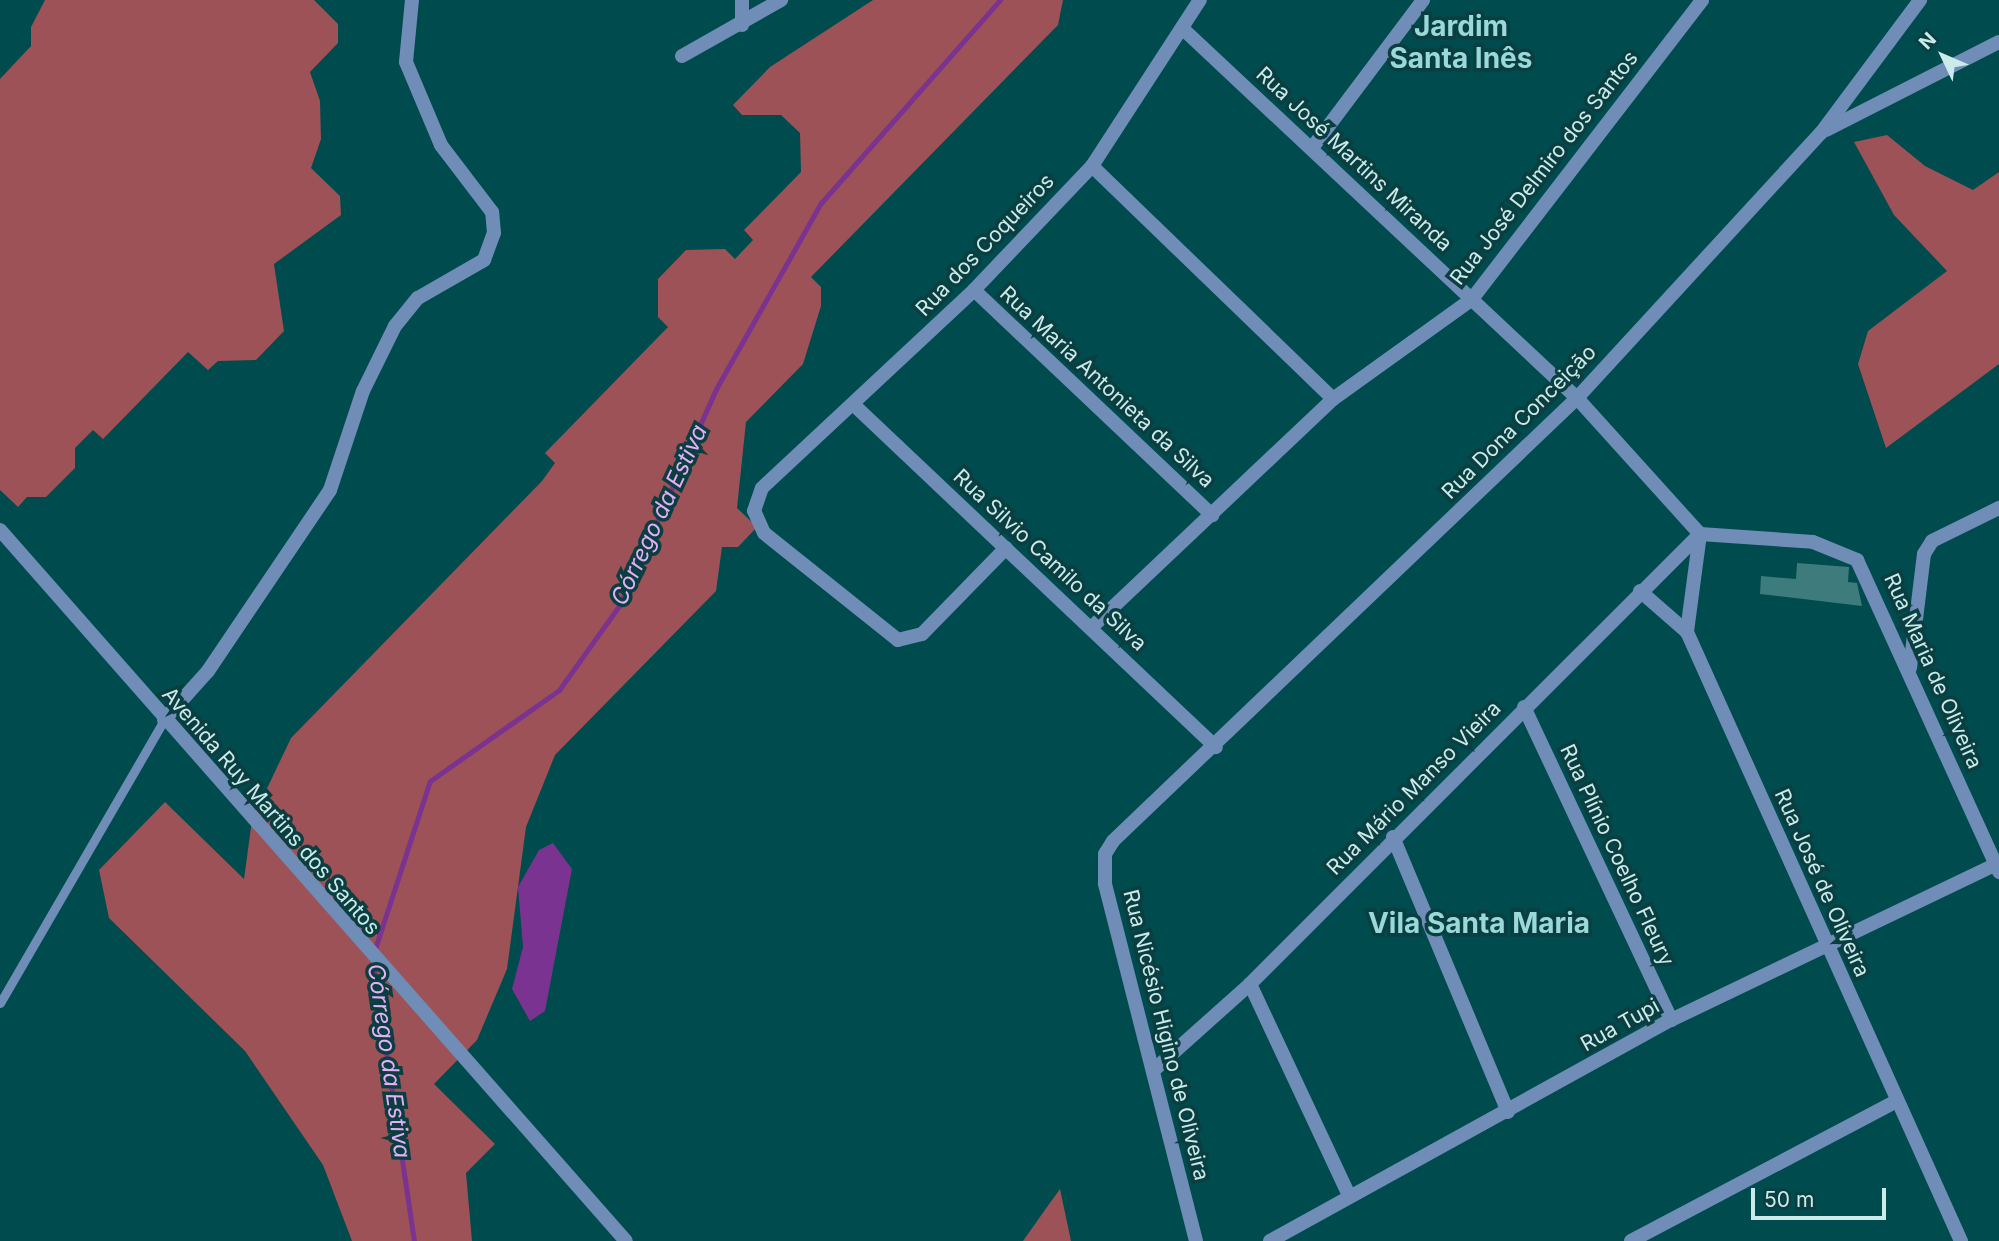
<!DOCTYPE html>
<html>
<head>
<meta charset="utf-8">
<style>
  body { margin:0 }
  #map { position:relative; width:1999px; height:1241px; overflow:hidden; background:#004b4d; font-family:Inter,sans-serif }
  div>[style] { position:absolute }
  [style*='--x'] { left:calc(var(--x)*1px); top:calc(var(--y)*1px); width:calc(var(--w)*1px); rotate:calc(var(--a)*1deg) }
  .green>* { inset:0; background:#9c5256 }
  .water>* { inset:0; background:#7a3390 }
  .stream>* { height:5px; margin:-2.5px; padding:0 2.5px; transform-origin:2.5px; border-radius:2.5px; background:#7a3390 }
  .building>* { inset:0; background:#3e7b7d }
  .service>* { height:9px; margin:-4.5px; padding:0 4.5px; transform-origin:4.5px; border-radius:4.5px; background:#708db7 }
  .minor>* { height:14px; margin:-7px; padding:0 7px; transform-origin:7px; border-radius:7px; background:#708db7 }
  span { translate:-50% -50%; white-space:nowrap; text-align:center; line-height:1.15; -webkit-text-stroke:7px #0b3e40; paint-order:stroke }
  .street-label { font-size:21px; color:#cbeaea }
  .water-label { font-size:23px; color:#e4aff6; font-style:italic }
  .district-label { font-size:28px; color:#99d9da; font-weight:700 }
  .north { position:absolute; left:1908px; top:21px; width:70px; height:70px; -webkit-text-stroke:5px #0b3e40; paint-order:stroke; rotate:314deg; font-size:19px; font-weight:700; line-height:28px; text-align:center; color:#cbeaea }
  .north::after { content:''; display:block; margin:auto; width:24px; height:32px; background:#cbeaea; clip-path:polygon(50% 0,100% 100%,50% 72%,0 100%) }
  .scale { position:absolute; left:1751px; top:1188px; width:135px; height:32px; box-sizing:border-box; border:4px solid #cbeaea; border-top:0; padding-left:9px; font-size:21px; line-height:24px; white-space:nowrap; color:#cbeaea; -webkit-text-stroke:5px #0b3e40; paint-order:stroke }
</style>
</head>
<body>
<div id="map">
  <div class="green">
    <div style="clip-path:polygon(45px 0,314px 0,338px 24px,338px 43px,310px 72px,320px 101px,321px 139px,311px 168px,340px 196px,341px 215px,274px 264px,284px 331px,256px 360px,218px 361px,208px 370px,188px 352px,103px 439px,93px 430px,75px 448px,75px 468px,46px 497px,27px 497px,18px 507px,0 490px,0 79px,31px 46px,31px 27px)"></div>
    <div style="clip-path:polygon(873px 0,1063px 0,1058px 25px,811px 277px,821px 287px,821px 306px,803px 364px,746px 422px,737px 508px,757px 527px,738px 547px,722px 547px,716px 591px,555px 755px,526px 827px,507px 969px,477px 1040px,434px 1084px,495px 1144px,466px 1173px,472px 1241px,352px 1241px,323px 1165px,245px 1051px,109px 918px,99px 870px,165px 802px,244px 879px,252px 820px,291px 738px,542px 481px,555px 463px,545px 453px,668px 327px,658px 317px,658px 279px,686px 250px,725px 249px,735px 259px,753px 240px,744px 230px,801px 172px,800px 133px,781px 115px,742px 115px,733px 105px,770px 67px)"></div>
    <div style="clip-path:polygon(1887px 135px,1925px 166px,1973px 190px,1999px 172px,1999px 364px,1886px 448px,1858px 364px,1868px 331px,1947px 271px,1894px 215px,1854px 142px)"></div>
    <div style="clip-path:polygon(1060px 1189px,1071px 1241px,1023px 1241px,1047px 1207px)"></div>
  </div>
  <div class="water">
    <div style="clip-path:polygon(553px 843px,572px 869px,545px 1011px,530px 1021px,512px 989px,523px 947px,518px 887px,539px 850px)"></div>
  </div>
  <div class="stream">
    <div style="--x:414;--y:1241;--w:286;--a:-98.4"></div>
    <div style="--x:372;--y:958;--w:186;--a:-71.9"></div>
    <div style="--x:430;--y:781;--w:158;--a:-35.2"></div>
    <div style="--x:559;--y:690;--w:103;--a:-54.5"></div>
    <div style="--x:619;--y:606;--w:238;--a:-65.9"></div>
    <div style="--x:716;--y:389;--w:214;--a:-60.6"></div>
    <div style="--x:821;--y:203;--w:271;--a:-48.6"></div>
  </div>
  <div class="building">
    <div style="clip-path:polygon(1797px 563px,1849px 567px,1848px 582px,1857px 583px,1862px 606px,1760px 594px,1761px 576px,1796px 579px)"></div>
  </div>
  <div class="service">
    <div style="--x:0;--y:1003;--w:327;--a:-59.9"></div>
  </div>
  <div class="minor">
    <div style="--x:742;--y:0;--w:25;--a:90"></div>
    <div style="--x:1182;--y:28;--w:541;--a:43.13"></div>
    <div style="--x:1577;--y:398;--w:183;--a:47.9"></div>
    <div style="--x:682;--y:56;--w:114;--a:-29.5"></div>
    <div style="--x:1826;--y:130;--w:194;--a:-27"></div>
    <div style="--x:1312;--y:148;--w:185;--a:-53.1"></div>
    <div style="--x:1092;--y:166;--w:335;--a:44"></div>
    <div style="--x:974;--y:290;--w:328;--a:43.4"></div>
    <div style="--x:854;--y:405;--w:498;--a:43.4"></div>
    <div style="--x:0;--y:530;--w:947;--a:48.64"></div>
    <div style="--x:1700;--y:534;--w:99;--a:97.6"></div>
    <div style="--x:1687;--y:632;--w:668;--a:65.78"></div>
    <div style="--x:1700;--y:534;--w:113;--a:4"></div>
    <div style="--x:1813;--y:542;--w:48;--a:22.2"></div>
    <div style="--x:1857;--y:560;--w:343;--a:65.5"></div>
    <div style="--x:1006;--y:548;--w:120;--a:134.3"></div>
    <div style="--x:922;--y:634;--w:25;--a:166"></div>
    <div style="--x:898;--y:640;--w:171;--a:-141.4"></div>
    <div style="--x:764;--y:533;--w:24;--a:-114"></div>
    <div style="--x:754;--y:511;--w:24;--a:-71"></div>
    <div style="--x:762;--y:488;--w:290;--a:-43"></div>
    <div style="--x:974;--y:290;--w:171;--a:-46.4"></div>
    <div style="--x:1092;--y:166;--w:198;--a:-57"></div>
    <div style="--x:1640;--y:591;--w:62;--a:41.1"></div>
    <div style="--x:1093;--y:626;--w:330;--a:-43.4"></div>
    <div style="--x:1333;--y:399;--w:171;--a:-35.7"></div>
    <div style="--x:1472;--y:299;--w:377;--a:-52.4"></div>
    <div style="--x:1910;--y:668;--w:115;--a:-83"></div>
    <div style="--x:1924;--y:554;--w:15;--a:-58"></div>
    <div style="--x:1932;--y:541;--w:75;--a:-26.2"></div>
    <div style="--x:1524;--y:707;--w:346;--a:64.8"></div>
    <div style="--x:164;--y:720;--w:66;--a:-48.1"></div>
    <div style="--x:208;--y:671;--w:218;--a:-56"></div>
    <div style="--x:330;--y:490;--w:104;--a:-71.6"></div>
    <div style="--x:363;--y:391;--w:72;--a:-63.8"></div>
    <div style="--x:395;--y:326;--w:36;--a:-51"></div>
    <div style="--x:418;--y:298;--w:76;--a:-29.9"></div>
    <div style="--x:484;--y:260;--w:29;--a:-70"></div>
    <div style="--x:494;--y:233;--w:21;--a:-95"></div>
    <div style="--x:492;--y:212;--w:84;--a:-127.3"></div>
    <div style="--x:441;--y:145;--w:90;--a:-112.9"></div>
    <div style="--x:406;--y:62;--w:62;--a:-84.5"></div>
    <div style="--x:1393;--y:837;--w:298;--a:67.3"></div>
    <div style="--x:1250;--y:984;--w:233;--a:64.9"></div>
    <div style="--x:1155;--y:1069;--w:127;--a:-41.8"></div>
    <div style="--x:1250;--y:984;--w:636;--a:-45"></div>
    <div style="--x:1196;--y:1241;--w:369;--a:-104.3"></div>
    <div style="--x:1105;--y:883;--w:29;--a:-90"></div>
    <div style="--x:1105;--y:854;--w:15;--a:-58"></div>
    <div style="--x:1113;--y:841;--w:642;--a:-43.67"></div>
    <div style="--x:1577;--y:398;--w:360;--a:-47.4"></div>
    <div style="--x:1821;--y:133;--w:166;--a:-53.3"></div>
    <div style="--x:1270;--y:1241;--w:458;--a:-28.9"></div>
    <div style="--x:1671;--y:1020;--w:364;--a:-25.6"></div>
    <div style="--x:1631;--y:1241;--w:296;--a:-27.8"></div>
  </div>
  <div class="street-label">
    <span style="left:1354px;top:159px;rotate:43deg">Rua José Martins Miranda</span>
    <span style="left:1544px;top:168px;rotate:-52deg">Rua José Delmiro dos Santos</span>
    <span style="left:985px;top:245px;rotate:-46deg">Rua dos Coqueiros</span>
    <span style="left:1107px;top:387px;rotate:43deg">Rua Maria Antonieta da Silva</span>
    <span style="left:1519px;top:422px;rotate:-45deg">Rua Dona Conceição</span>
    <span style="left:1050px;top:560px;rotate:43deg">Rua Silvio Camilo da Silva</span>
    <span style="left:1933px;top:671px;rotate:66deg">Rua Maria de Oliveira</span>
    <span style="left:1414px;top:788px;rotate:-45deg">Rua Mário Manso Vieira</span>
    <span style="left:271px;top:811px;rotate:49deg">Avenida Ruy Martins dos Santos</span>
    <span style="left:1617px;top:855px;rotate:65deg">Rua Plínio Coelho Fleury</span>
    <span style="left:1822px;top:883px;rotate:66deg">Rua José de Oliveira</span>
    <span style="left:1620px;top:1025px;rotate:-29deg">Rua Tupi</span>
    <span style="left:1166px;top:1035px;rotate:76deg">Rua Nicésio Higino de Oliveira</span>
  </div>
  <div class="water-label">
    <span style="left:659px;top:515px;rotate:-65deg">Córrego da Estiva</span>
    <span style="left:389px;top:1061px;rotate:82deg">Córrego da Estiva</span>
  </div>
  <div class="district-label">
    <span style="left:1461px;top:42px">Jardim<br>Santa Inês</span>
    <span style="left:1479px;top:923px">Vila Santa Maria</span>
  </div>
  <div class="north">N</div>
  <div class="scale">50 m</div>
</div>
</body>
</html>
